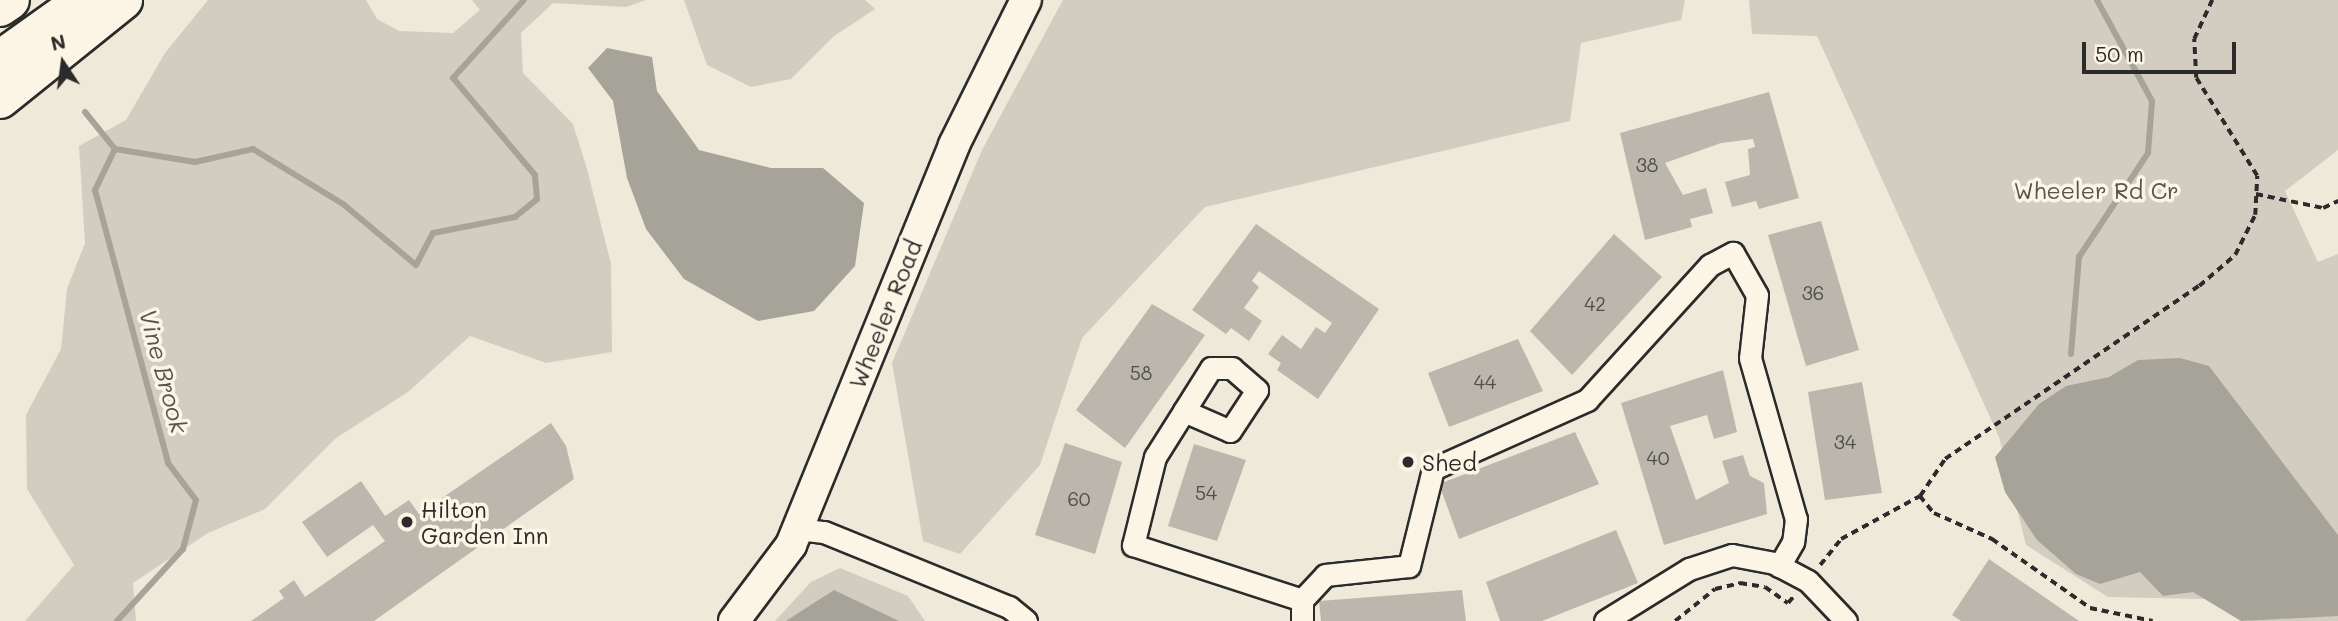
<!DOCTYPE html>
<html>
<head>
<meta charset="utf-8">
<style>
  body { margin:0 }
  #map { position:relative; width:2338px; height:621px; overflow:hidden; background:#efe9da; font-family:Mali,sans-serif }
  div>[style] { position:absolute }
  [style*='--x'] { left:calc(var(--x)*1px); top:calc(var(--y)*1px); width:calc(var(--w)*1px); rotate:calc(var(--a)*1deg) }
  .green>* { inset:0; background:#d2cdc0 }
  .water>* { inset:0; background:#a6a399 }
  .stream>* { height:6px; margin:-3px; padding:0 3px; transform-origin:3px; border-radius:3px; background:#a6a399 }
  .building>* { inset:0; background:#bcb7ac }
  .path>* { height:3.5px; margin-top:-1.75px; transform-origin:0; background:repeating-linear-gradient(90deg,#2b2b2b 0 7px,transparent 0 12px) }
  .roads { filter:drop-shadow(2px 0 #2b2b2b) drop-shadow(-2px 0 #2b2b2b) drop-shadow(0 2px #2b2b2b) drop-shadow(0 -2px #2b2b2b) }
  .minor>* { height:21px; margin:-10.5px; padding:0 10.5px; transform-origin:10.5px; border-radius:10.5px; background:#fcf5e5 }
  .secondary>* { height:30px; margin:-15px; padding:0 15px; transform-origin:15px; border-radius:15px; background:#fcf5e5 }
  .motorway>* { height:38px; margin:-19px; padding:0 19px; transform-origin:19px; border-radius:19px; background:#fcf5e5 }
  .dots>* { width:19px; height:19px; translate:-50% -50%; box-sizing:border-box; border:4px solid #fcf5e5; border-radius:50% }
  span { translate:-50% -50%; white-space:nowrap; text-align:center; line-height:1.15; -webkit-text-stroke:7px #fcf5e5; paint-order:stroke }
  .number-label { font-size:19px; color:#4f4e4b }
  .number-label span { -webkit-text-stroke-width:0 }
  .park-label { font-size:23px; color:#555450 }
  .street-label { font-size:23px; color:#2b2b2b }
  .poi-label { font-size:23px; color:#2b2b2b }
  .left { translate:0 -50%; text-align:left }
  .water-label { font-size:24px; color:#565552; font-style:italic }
  .north { position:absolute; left:28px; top:28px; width:70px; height:70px; -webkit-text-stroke:5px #fcf5e5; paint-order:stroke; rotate:347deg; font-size:19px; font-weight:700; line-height:28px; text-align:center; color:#2b2b2b }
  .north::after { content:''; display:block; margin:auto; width:24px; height:32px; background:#2b2b2b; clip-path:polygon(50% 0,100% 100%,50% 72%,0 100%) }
  .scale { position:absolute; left:2082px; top:42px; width:154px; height:32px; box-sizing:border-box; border:4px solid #2b2b2b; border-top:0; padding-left:9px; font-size:21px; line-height:24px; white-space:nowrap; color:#2b2b2b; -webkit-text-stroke:5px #fcf5e5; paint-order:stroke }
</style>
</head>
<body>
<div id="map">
  <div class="green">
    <div style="clip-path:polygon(208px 0,366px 0,377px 19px,399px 31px,453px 33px,480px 10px,472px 0,646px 0,626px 7px,553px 3px,521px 33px,523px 73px,573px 124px,587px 169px,611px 264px,612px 352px,546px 363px,470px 336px,408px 392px,336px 438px,265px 509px,208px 533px,133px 583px,136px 621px,25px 621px,74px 565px,27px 489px,26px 415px,61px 349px,67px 289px,85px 243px,79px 146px,126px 120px,165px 53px)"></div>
    <div style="clip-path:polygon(684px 0,865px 0,875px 9px,834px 36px,791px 79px,751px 87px,707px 65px)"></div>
    <div style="clip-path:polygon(1063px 0,1685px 0,1681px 20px,1581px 43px,1570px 121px,1205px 207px,1082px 338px,1040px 465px,960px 554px,923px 541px,892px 363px,982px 150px)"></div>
    <div style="clip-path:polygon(1749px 0,2338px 0,2338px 150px,2285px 191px,2318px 262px,2338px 254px,2338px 621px,2249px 621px,2250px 600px,2108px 597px,2026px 545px,1999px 437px,1817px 36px,1752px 34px)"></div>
    <div style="clip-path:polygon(840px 568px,908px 596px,925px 621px,775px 621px,811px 582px)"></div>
  </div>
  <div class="water">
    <div style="clip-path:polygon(607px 48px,652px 57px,657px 91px,699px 150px,771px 168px,823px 168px,864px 203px,855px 266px,814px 311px,758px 321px,684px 279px,646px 229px,627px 178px,613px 101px,588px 68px)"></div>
    <div style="clip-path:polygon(2180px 358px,2209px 366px,2338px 535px,2338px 616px,2241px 621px,2193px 592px,2163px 596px,2140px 572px,2100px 584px,2076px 574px,2037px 540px,2005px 492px,1995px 457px,2039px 404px,2066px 386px,2109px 377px,2138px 360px)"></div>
    <div style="clip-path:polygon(834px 590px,899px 621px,786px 621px)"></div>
  </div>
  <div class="stream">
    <div style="--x:85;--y:112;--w:48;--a:51"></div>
    <div style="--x:115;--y:149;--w:46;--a:116"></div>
    <div style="--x:95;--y:190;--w:283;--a:75"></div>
    <div style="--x:168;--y:463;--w:46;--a:52.9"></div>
    <div style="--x:196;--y:500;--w:51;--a:104.9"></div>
    <div style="--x:183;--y:549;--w:98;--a:132.5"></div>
    <div style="--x:115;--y:149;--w:81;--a:9.2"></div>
    <div style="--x:195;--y:162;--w:59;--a:-12.6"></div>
    <div style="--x:253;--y:149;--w:105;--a:31.4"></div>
    <div style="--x:343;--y:204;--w:95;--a:39.9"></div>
    <div style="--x:416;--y:265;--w:36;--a:-62"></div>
    <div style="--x:433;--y:233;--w:84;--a:-11"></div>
    <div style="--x:515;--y:217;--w:28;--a:-39"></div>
    <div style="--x:537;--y:199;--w:24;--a:-95"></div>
    <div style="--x:535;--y:175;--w:127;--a:-130.2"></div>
    <div style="--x:453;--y:78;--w:105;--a:-47.7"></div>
    <div style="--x:2071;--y:354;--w:97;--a:-85.3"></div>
    <div style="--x:2079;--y:257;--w:125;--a:-56.4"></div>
    <div style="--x:2148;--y:153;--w:52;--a:-85.6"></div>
    <div style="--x:2152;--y:101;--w:115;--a:-118.6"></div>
  </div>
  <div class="building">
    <div style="clip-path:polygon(1769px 92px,1799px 198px,1759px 209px,1756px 201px,1732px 207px,1725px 182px,1750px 175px,1748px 149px,1755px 147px,1753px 139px,1721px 143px,1665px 163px,1683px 195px,1706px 188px,1713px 213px,1690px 219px,1692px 227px,1645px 240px,1620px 133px)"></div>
    <div style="clip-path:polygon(1821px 221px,1859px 350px,1806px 366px,1768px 235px)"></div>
    <div style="clip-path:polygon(1256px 224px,1379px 309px,1318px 399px,1277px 370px,1281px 363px,1268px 354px,1282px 335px,1301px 349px,1316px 327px,1325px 333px,1332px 323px,1259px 271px,1252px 281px,1259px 287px,1244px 308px,1262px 321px,1249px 341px,1231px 328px,1226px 334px,1192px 310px)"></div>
    <div style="clip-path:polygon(1614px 234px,1662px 277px,1572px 375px,1530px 331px)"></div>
    <div style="clip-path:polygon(1152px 304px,1205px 335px,1125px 448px,1076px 410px)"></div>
    <div style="clip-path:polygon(1518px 339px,1543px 391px,1449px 427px,1428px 373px)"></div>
    <div style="clip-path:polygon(1723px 370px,1737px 432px,1714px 439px,1707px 415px,1670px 426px,1696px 500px,1729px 483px,1722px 461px,1743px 455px,1750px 476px,1764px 483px,1767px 514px,1664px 545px,1621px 403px)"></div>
    <div style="clip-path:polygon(1862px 382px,1882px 493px,1825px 500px,1808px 392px)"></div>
    <div style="clip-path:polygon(551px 423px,566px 446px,574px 479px,374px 621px,251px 621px,284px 598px,279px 591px,294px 580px,305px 597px,385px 541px,373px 525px,327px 557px,302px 522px,361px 481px,385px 516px,409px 500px,419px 514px)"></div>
    <div style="clip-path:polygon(1575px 432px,1599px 484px,1459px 539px,1439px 484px)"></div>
    <div style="clip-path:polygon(1065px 443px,1122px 462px,1095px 554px,1035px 535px)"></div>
    <div style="clip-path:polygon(1194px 444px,1246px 460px,1217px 541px,1168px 526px)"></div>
    <div style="clip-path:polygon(1616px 530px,1638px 583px,1542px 621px,1500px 621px,1486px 582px)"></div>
    <div style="clip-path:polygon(1989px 559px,2079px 621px,1961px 621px,1952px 615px)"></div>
    <div style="clip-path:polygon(1462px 590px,1466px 621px,1321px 621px,1319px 601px)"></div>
  </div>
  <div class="path">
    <div style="--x:2256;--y:194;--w:68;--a:11.8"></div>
    <div style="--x:2323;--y:208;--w:17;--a:-25"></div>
    <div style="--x:1920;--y:496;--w:22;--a:51"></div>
    <div style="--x:1934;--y:513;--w:64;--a:24.1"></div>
    <div style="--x:1992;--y:539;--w:120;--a:35.1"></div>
    <div style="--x:2090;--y:608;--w:64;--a:11.7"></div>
    <div style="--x:1820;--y:565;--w:33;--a:-51"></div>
    <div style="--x:1841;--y:539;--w:90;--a:-28.6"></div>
    <div style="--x:1920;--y:496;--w:45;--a:-56"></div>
    <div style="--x:1945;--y:459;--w:307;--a:-34.3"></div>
    <div style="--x:2199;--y:286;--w:48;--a:-40.7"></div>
    <div style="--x:2235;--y:255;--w:45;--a:-63.4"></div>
    <div style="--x:2255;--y:215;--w:39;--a:-87"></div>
    <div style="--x:2257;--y:176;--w:115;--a:-121.9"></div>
    <div style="--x:2196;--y:78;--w:39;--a:-93"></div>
    <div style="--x:2194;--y:39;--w:43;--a:-65.2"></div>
    <div style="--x:1675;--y:621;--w:51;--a:-38.7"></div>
    <div style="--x:1715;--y:589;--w:26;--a:-13"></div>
    <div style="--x:1740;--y:583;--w:25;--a:9"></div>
    <div style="--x:1765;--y:587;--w:28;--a:35"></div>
    <div style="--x:1788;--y:603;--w:8;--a:-50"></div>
  </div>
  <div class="roads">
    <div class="minor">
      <div style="--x:1184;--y:411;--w:50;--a:23.5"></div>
      <div style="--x:1230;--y:431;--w:49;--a:-56.6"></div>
      <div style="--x:1257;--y:390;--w:33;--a:-139"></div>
      <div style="--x:1232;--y:368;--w:21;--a:180"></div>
      <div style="--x:1211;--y:368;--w:51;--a:122.1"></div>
      <div style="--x:1184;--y:411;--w:54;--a:122.2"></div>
      <div style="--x:1155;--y:457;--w:91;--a:104"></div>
      <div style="--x:1133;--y:545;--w:178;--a:18"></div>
      <div style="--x:1302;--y:600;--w:21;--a:90"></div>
      <div style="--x:798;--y:529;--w:26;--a:7"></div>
      <div style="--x:824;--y:532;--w:200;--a:22.1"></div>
      <div style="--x:1009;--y:607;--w:22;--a:39"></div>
      <div style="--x:1302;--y:600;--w:34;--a:-47"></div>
      <div style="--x:1325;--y:575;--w:84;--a:-6.1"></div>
      <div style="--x:1409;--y:566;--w:100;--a:-76.1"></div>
      <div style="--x:1433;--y:469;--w:169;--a:-24.1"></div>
      <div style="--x:1587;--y:400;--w:183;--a:-47.7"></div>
      <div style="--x:1710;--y:265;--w:26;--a:-28"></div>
      <div style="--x:1733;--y:253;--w:48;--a:60.3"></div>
      <div style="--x:1757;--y:295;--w:63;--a:96.3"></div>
      <div style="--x:1750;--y:358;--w:167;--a:74.1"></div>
      <div style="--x:1796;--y:519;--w:23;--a:97"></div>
      <div style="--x:1793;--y:542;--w:28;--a:120"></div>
      <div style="--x:1605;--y:621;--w:99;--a:-31.8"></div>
      <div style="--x:1689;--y:569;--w:45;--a:-18"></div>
      <div style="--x:1732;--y:555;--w:43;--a:10.8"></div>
      <div style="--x:1774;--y:563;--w:38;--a:28"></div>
      <div style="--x:1808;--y:581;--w:55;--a:46.5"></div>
    </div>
    <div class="secondary">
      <div style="--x:734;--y:621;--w:95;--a:-53.1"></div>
      <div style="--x:791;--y:545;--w:432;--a:-67.8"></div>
      <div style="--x:954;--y:145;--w:162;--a:-63.6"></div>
    </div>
    <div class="motorway">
      <div style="--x:0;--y:7;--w:12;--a:-35"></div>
      <div style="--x:0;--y:60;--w:103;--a:-35.5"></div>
      <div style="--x:0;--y:99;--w:158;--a:-38.8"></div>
    </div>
  </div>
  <div class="dots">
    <div style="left:1408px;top:462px;background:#2b2b2b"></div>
    <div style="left:407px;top:522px;background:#2b2b2b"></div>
  </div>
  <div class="number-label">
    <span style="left:1647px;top:165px">38</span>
    <span style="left:1813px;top:293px">36</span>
    <span style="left:1595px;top:304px">42</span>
    <span style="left:1141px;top:373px">58</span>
    <span style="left:1485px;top:382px">44</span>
    <span style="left:1845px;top:442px">34</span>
    <span style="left:1658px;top:458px">40</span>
    <span style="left:1206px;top:493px">54</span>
    <span style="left:1079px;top:499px">60</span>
  </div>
  <div class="park-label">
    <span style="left:2096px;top:190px">Wheeler Rd Cr</span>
  </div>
  <div class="street-label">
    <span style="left:885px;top:314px;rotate:-68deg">Wheeler Road</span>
  </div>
  <div class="poi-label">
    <span class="left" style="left:1422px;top:462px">Shed</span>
    <span class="left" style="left:421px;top:522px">Hilton<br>Garden Inn</span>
  </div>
  <div class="water-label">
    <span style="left:164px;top:371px;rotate:75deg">Vine Brook</span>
  </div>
  <div class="north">N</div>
  <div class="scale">50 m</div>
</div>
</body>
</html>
